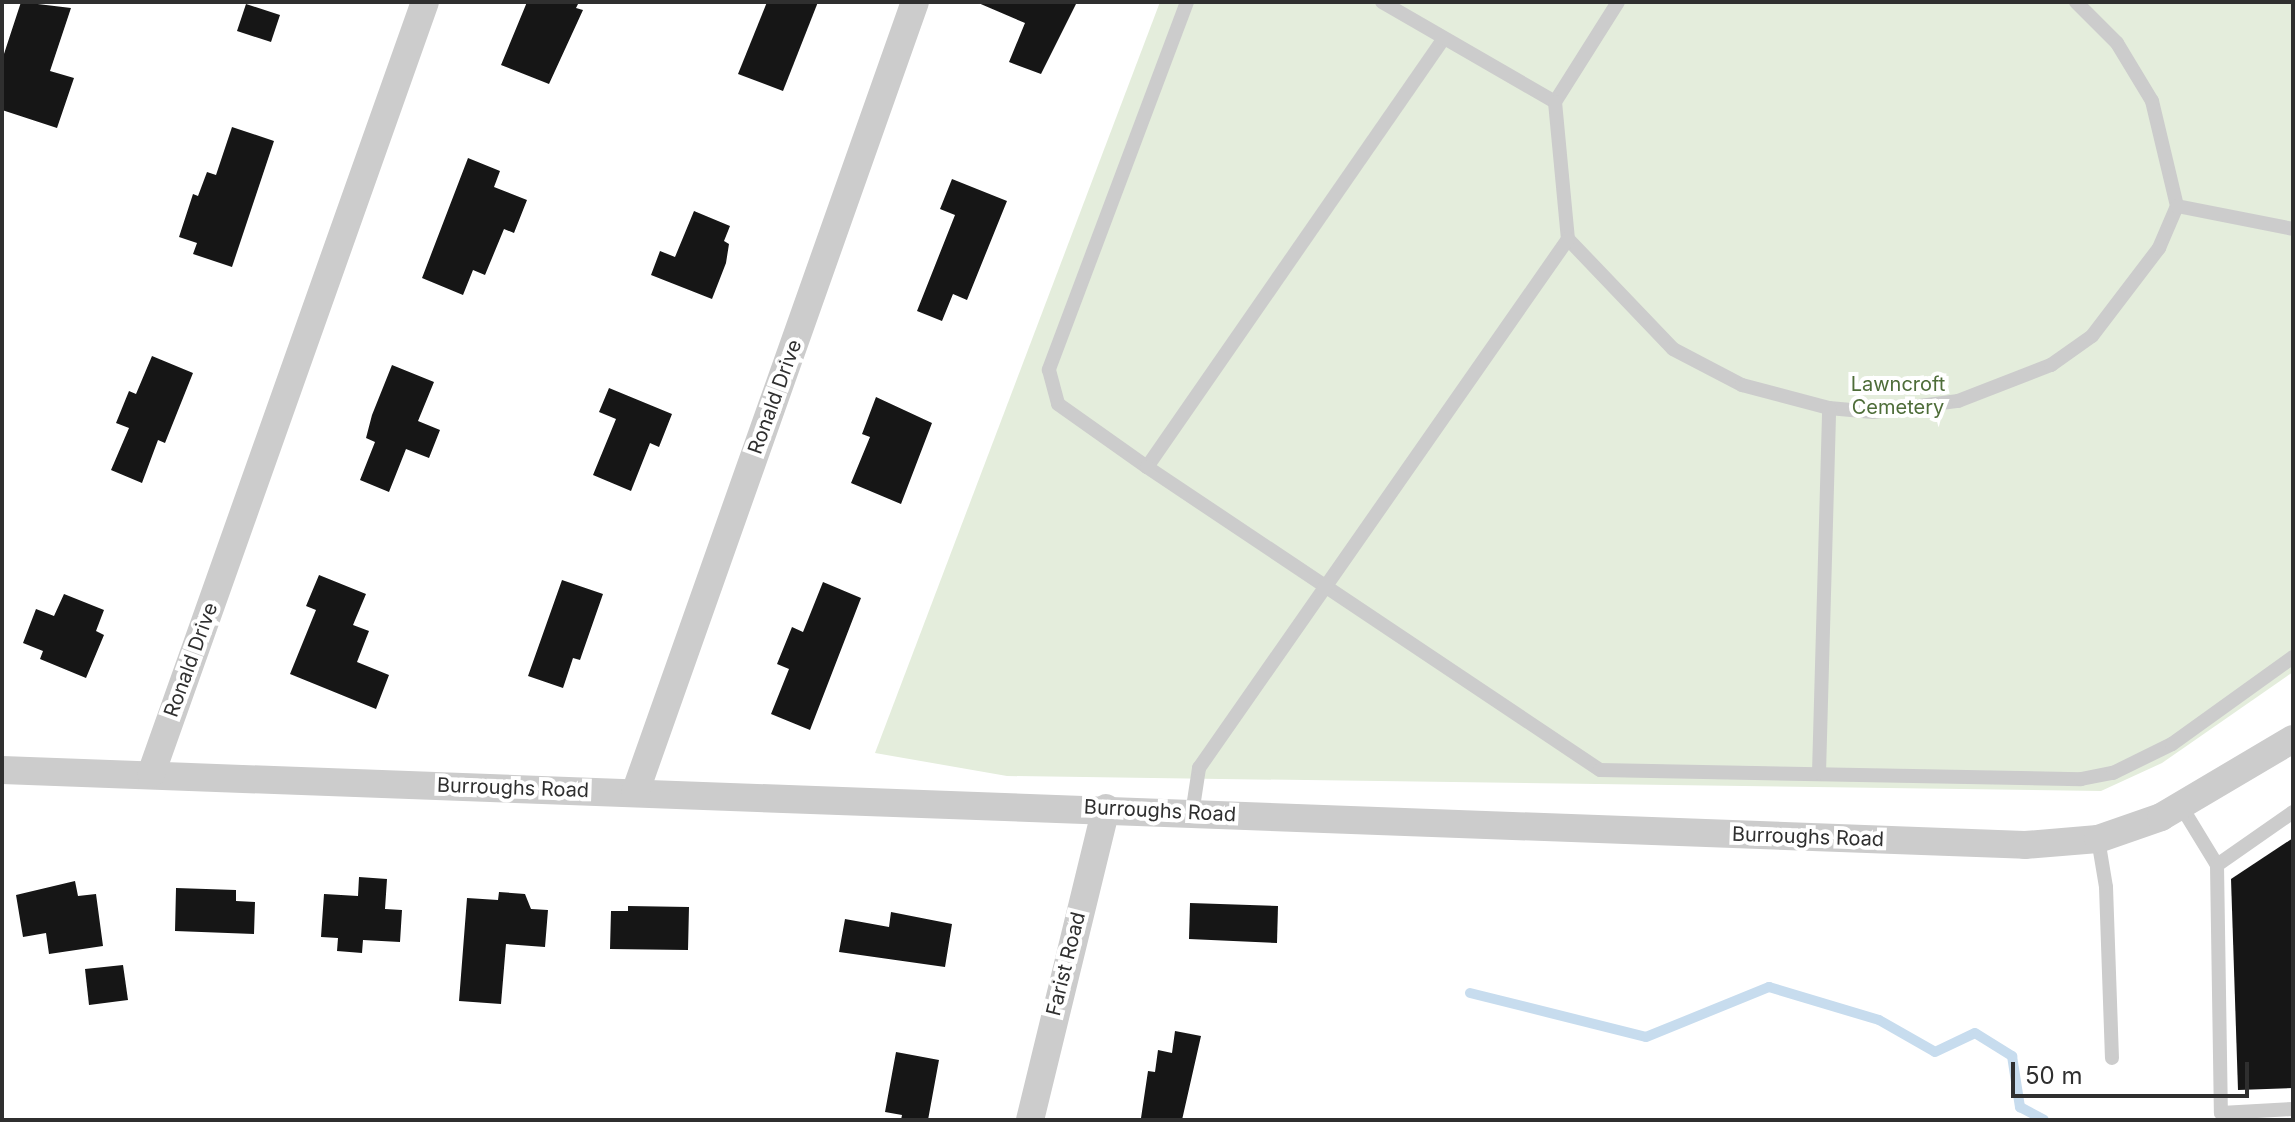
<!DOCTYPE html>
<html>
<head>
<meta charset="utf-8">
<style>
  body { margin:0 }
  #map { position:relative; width:2295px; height:1122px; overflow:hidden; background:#fff; font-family:Inter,sans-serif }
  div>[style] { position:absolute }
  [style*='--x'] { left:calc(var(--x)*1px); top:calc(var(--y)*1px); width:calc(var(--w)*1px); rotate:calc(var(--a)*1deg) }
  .green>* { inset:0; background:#e4eddc }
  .stream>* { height:10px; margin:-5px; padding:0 5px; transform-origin:5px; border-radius:5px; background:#c7dcee }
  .building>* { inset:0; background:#161616 }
  .service>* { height:14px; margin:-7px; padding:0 7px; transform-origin:7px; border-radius:7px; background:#ccc }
  .minor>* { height:28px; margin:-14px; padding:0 14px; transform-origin:14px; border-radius:14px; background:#ccc }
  span { translate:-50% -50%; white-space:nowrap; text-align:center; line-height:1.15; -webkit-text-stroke:8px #fff; paint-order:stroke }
  .park-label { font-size:20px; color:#4e6d39 }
  .street-label { font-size:20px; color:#2f2f2f }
  .frame { position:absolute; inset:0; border:4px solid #2f2f2f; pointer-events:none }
  .scale { position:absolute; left:2011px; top:1062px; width:238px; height:36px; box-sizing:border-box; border:4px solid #2f2f2f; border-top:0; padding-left:10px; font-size:24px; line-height:28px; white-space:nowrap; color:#2f2f2f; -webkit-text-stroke:6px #fff; paint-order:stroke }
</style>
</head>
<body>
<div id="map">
  <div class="green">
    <div style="clip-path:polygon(1160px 2px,2293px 2px,2293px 672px,2162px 763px,2101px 791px,1007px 776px,875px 753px)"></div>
  </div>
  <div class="stream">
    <div style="--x:1470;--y:993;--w:181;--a:14"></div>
    <div style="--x:1646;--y:1037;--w:133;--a:-22.1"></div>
    <div style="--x:1769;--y:987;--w:115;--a:16.7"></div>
    <div style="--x:1879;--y:1020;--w:64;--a:29.7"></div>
    <div style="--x:1935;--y:1052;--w:44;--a:-25.4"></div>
    <div style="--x:1975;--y:1033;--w:44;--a:31.9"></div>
    <div style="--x:2012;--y:1056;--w:52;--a:81.1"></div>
    <div style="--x:2020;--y:1107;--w:27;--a:28"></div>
  </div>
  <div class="building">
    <div style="clip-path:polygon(21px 2px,71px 8px,50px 71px,74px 78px,57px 128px,2px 110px,2px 60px)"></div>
    <div style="clip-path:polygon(527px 2px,579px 2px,576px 8px,583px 10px,549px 84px,501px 65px)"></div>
    <div style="clip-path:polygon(767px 2px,818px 2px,783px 91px,738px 74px)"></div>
    <div style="clip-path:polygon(976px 2px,1077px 2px,1041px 74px,1009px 62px,1025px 23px)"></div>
    <div style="clip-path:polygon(246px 4px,280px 15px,271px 42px,237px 31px)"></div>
    <div style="clip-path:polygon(232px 127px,274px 141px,232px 267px,193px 254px,197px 243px,179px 237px,193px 194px,198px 196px,207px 172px,216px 175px)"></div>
    <div style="clip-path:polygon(468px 158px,500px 171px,494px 187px,527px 200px,514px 233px,504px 229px,485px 275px,473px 270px,463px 295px,422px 278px)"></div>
    <div style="clip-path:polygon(952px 179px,1007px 201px,967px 300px,953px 294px,942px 321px,917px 311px,955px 215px,940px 209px)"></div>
    <div style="clip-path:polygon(694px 211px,730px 226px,724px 241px,729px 244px,726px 263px,712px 299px,651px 275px,660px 251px,675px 257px)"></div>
    <div style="clip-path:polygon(152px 356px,193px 373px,165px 443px,158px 440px,142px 483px,111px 470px,129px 428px,116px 423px,129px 391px,136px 394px)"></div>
    <div style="clip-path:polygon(392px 365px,434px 382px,418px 421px,440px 430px,429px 458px,406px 449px,389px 492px,360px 480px,375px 442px,366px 438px,372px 415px)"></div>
    <div style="clip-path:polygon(609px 388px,672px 414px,659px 447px,650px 443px,631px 491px,593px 475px,616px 419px,599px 412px)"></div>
    <div style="clip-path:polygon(876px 397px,932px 423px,901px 504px,851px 483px,870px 437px,862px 434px)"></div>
    <div style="clip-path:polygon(319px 575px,366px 594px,353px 625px,369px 631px,357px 662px,389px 675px,376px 709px,290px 674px,316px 610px,306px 606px)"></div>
    <div style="clip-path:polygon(562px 580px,603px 594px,580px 660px,573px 658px,563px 688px,528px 676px)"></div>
    <div style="clip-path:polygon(823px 582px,861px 598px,810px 730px,771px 714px,789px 669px,777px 664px,792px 627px,803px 632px)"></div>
    <div style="clip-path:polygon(64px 594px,104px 610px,96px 631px,104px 635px,86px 678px,40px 659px,43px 651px,23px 643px,36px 609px,54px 616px)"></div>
    <div style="clip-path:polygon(2293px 838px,2293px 1088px,2238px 1090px,2231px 879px)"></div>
    <div style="clip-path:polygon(359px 877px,387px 879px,385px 909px,402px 910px,400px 942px,363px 940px,362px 953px,337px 951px,338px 938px,321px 937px,324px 894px,358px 896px)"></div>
    <div style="clip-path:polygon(75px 881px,78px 896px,96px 894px,103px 946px,49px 954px,46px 933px,23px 937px,16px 895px)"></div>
    <div style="clip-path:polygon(176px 888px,236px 890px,236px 901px,255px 902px,254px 934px,175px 931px)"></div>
    <div style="clip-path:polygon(499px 892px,525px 894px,531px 909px,548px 910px,545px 947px,506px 944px,501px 1004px,459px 1001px,467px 898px,498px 900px)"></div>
    <div style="clip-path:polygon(1190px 903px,1278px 906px,1277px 943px,1189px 939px)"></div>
    <div style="clip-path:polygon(628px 906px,689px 907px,688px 950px,610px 949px,611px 911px,628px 911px)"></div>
    <div style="clip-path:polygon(891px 912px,952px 924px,945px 967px,839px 952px,845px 919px,889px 927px)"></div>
    <div style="clip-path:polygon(123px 965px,128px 1000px,89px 1005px,85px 969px)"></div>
    <div style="clip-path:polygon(1175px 1031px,1201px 1036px,1182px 1120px,1141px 1118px,1148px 1071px,1155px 1072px,1158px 1050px,1172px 1053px)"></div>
    <div style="clip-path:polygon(896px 1052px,939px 1060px,928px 1120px,901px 1120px,902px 1115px,885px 1112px)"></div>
  </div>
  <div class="service">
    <div style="--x:1187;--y:2;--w:393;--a:110.6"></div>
    <div style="--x:1049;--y:370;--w:35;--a:75"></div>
    <div style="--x:1058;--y:404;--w:109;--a:35.3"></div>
    <div style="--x:1147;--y:467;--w:518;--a:-55.3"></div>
    <div style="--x:1382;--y:2;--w:200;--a:30"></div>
    <div style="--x:1618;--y:2;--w:118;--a:122.2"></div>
    <div style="--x:1555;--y:102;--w:138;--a:84.6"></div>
    <div style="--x:1568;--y:239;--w:152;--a:46.3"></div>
    <div style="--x:1673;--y:349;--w:78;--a:27.6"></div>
    <div style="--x:1742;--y:385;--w:90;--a:14.8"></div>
    <div style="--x:1829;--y:408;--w:44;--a:5.2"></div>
    <div style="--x:1873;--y:412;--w:86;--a:-7.4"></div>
    <div style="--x:1958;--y:401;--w:100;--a:-21.2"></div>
    <div style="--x:2051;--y:365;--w:50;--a:-35.3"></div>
    <div style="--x:2092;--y:336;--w:111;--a:-52.7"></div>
    <div style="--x:2159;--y:248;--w:46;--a:-66.8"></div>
    <div style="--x:2177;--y:206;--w:108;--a:-103.4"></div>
    <div style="--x:2152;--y:101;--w:68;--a:-121.1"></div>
    <div style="--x:2117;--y:43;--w:58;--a:-135"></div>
    <div style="--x:2177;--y:206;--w:118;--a:11.2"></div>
    <div style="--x:1147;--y:467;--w:545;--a:33.78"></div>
    <div style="--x:1600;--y:770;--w:481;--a:1.1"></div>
    <div style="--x:2081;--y:779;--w:33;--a:-11"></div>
    <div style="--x:2113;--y:773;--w:66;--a:-26.2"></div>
    <div style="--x:2172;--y:744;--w:149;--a:-35.7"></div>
    <div style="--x:1819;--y:773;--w:365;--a:-88.4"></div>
    <div style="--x:2181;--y:806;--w:69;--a:58.6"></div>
    <div style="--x:2293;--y:812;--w:93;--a:145.1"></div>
    <div style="--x:2217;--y:865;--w:248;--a:89.1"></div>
    <div style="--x:2221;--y:1113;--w:72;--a:-3.2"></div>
    <div style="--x:1192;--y:814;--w:47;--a:-81.3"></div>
    <div style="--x:1199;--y:768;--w:645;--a:-55.1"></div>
    <div style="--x:2098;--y:839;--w:49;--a:80.5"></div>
    <div style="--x:2106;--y:887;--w:171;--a:88"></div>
  </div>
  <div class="minor">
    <div style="--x:2;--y:770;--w:2024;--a:2.12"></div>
    <div style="--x:2025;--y:845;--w:73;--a:-4.7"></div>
    <div style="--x:2098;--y:839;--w:67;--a:-19.2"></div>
    <div style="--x:2161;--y:817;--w:153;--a:-30.6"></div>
    <div style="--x:151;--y:774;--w:819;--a:-70.46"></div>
    <div style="--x:635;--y:793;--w:839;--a:-70.51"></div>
    <div style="--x:1030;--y:1120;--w:321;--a:-76.3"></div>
  </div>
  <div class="park-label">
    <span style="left:1898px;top:396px">Lawncroft<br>Cemetery</span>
  </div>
  <div class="street-label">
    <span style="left:775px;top:397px;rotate:-70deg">Ronald Drive</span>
    <span style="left:191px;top:660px;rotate:-70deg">Ronald Drive</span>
    <span style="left:513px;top:788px;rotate:2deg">Burroughs Road</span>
    <span style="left:1160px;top:811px;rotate:3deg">Burroughs Road</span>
    <span style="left:1808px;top:837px;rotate:2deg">Burroughs Road</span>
    <span style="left:1066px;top:964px;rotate:-76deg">Farist Road</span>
  </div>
  <div class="frame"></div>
  <div class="scale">50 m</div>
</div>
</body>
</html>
